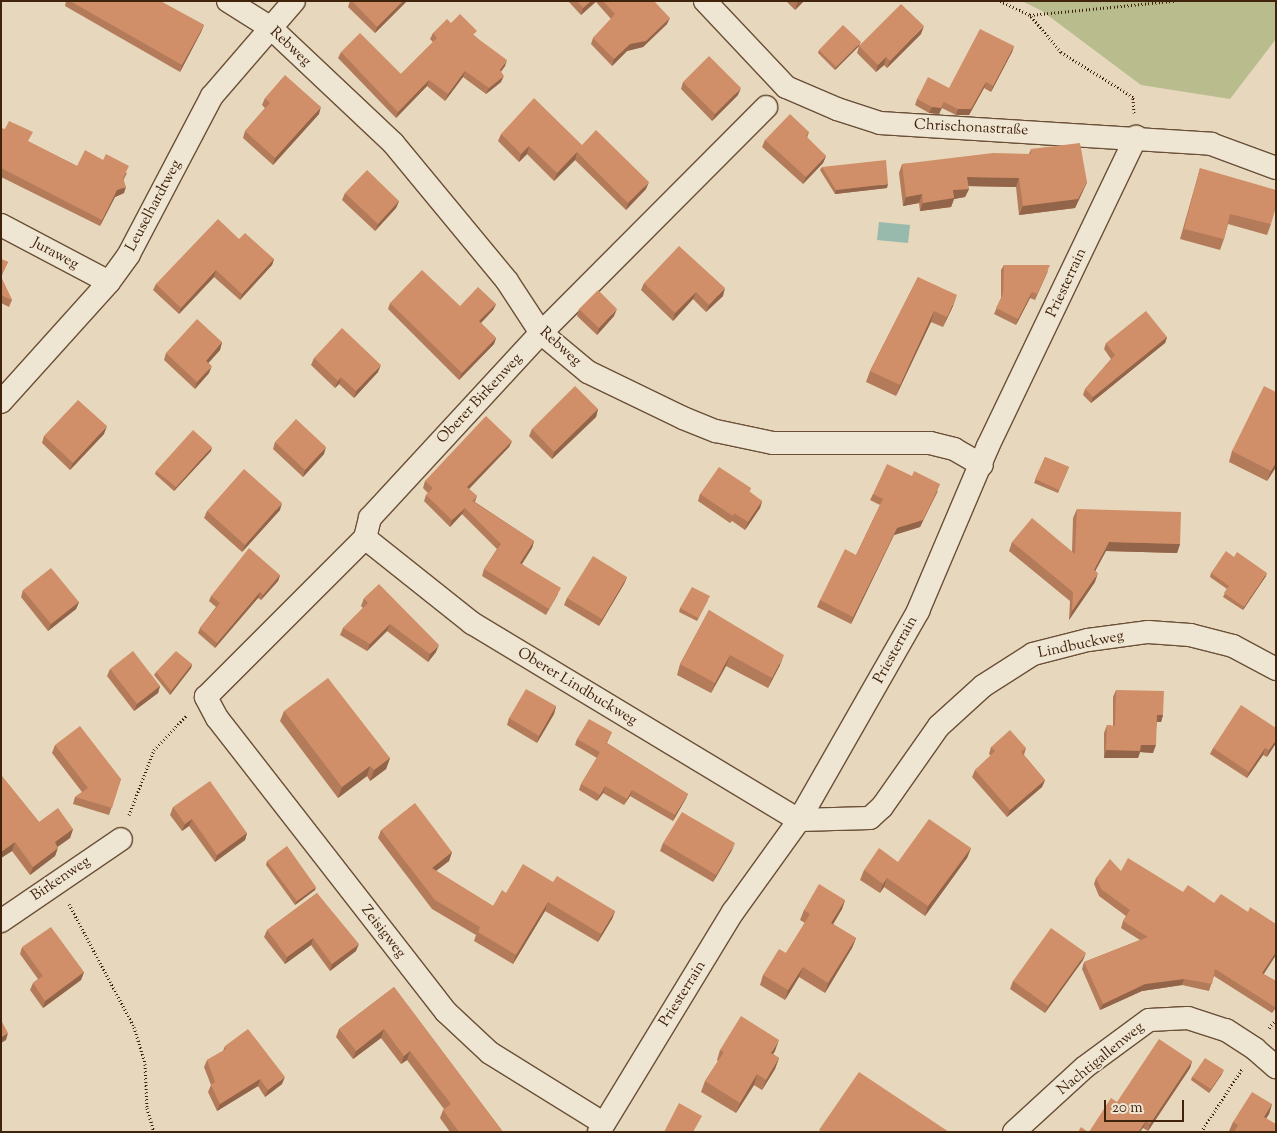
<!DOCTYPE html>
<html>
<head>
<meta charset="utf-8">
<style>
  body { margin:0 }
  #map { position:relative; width:1277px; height:1133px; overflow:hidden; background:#e7d7bc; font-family:"Sorts Mill Goudy",serif }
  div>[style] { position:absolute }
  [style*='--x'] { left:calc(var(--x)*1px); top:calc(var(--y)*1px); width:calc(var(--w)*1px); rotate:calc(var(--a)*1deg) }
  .green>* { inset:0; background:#b9bd8e }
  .water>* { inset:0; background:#97baad }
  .path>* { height:3px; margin-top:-1.5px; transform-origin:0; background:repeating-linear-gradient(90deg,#40230b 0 1px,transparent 0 3.5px) }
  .roads { filter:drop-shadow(1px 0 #6a5037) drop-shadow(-1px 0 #6a5037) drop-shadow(0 1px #6a5037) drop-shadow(0 -1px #6a5037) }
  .minor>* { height:22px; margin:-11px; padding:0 11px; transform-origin:11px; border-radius:11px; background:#efe5d3 }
  .wall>* { inset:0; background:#b37b59 }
  .shaded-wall>* { inset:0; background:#926449 }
  .building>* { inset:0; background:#d08f68 }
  span { translate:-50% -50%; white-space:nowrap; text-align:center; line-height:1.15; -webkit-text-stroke:4px #efe5d3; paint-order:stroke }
  .street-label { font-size:15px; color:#40230b }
  .frame { position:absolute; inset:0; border:2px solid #40230b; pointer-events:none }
  .scale { position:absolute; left:1104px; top:1100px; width:80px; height:22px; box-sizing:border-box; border:2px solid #40230b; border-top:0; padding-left:6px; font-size:15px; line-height:18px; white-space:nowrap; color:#40230b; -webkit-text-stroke:4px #efe5d3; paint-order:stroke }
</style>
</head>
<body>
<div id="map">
  <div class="green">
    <div style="clip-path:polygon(1022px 1px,1276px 1px,1276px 39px,1230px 99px,1141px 85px,1042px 11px)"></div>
  </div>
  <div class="water">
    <div style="clip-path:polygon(879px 222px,910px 225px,908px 243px,877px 240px)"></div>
  </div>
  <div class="path">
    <div style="--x:1000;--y:1;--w:33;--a:25"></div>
    <div style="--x:1134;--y:113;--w:16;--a:-94"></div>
    <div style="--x:1133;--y:97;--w:85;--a:-148"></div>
    <div style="--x:1061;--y:52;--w:48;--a:-130"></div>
    <div style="--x:1030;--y:15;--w:145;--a:-5.6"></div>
    <div style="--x:129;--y:815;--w:70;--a:-69"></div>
    <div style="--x:154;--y:750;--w:48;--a:-46.7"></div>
    <div style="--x:69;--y:904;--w:139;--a:62.1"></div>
    <div style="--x:134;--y:1027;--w:39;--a:73"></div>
    <div style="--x:145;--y:1064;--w:44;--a:87.4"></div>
    <div style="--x:147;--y:1108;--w:25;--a:74"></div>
    <div style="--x:1269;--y:1028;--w:11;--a:-52"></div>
    <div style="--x:1201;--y:1132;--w:75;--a:-56.9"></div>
  </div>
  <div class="roads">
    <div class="minor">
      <div style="--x:228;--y:1;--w:51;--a:32.1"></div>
      <div style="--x:271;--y:28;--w:168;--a:43.3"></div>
      <div style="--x:393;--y:143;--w:179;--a:50.4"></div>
      <div style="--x:507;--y:281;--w:62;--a:56.8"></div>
      <div style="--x:541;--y:333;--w:61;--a:39.7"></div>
      <div style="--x:588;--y:372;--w:106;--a:25.8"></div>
      <div style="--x:683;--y:418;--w:35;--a:22"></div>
      <div style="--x:716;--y:431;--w:58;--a:11.9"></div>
      <div style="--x:773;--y:443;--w:157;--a:0"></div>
      <div style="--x:930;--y:443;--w:25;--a:14"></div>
      <div style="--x:954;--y:449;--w:32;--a:30"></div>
      <div style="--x:705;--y:1;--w:118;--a:46.7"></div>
      <div style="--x:786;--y:87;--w:56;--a:23.3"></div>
      <div style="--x:837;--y:109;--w:45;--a:18"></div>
      <div style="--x:880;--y:123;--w:332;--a:3.6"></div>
      <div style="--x:1211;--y:144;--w:69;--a:20.3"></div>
      <div style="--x:1;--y:225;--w:122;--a:27.8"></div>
      <div style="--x:1;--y:402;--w:161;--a:-48"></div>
      <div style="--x:109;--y:282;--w:34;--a:-54"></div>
      <div style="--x:129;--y:254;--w:178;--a:-62.3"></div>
      <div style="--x:212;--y:96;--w:125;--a:-49.2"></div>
      <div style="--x:365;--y:538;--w:137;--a:38.5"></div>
      <div style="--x:472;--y:623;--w:382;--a:31.1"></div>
      <div style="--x:799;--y:820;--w:71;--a:-1.6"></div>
      <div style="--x:870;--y:818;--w:16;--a:-43"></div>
      <div style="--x:882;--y:807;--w:99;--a:-54.9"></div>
      <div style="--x:939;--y:726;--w:59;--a:-42.3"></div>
      <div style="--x:983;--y:686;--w:59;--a:-32.6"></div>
      <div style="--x:1033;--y:654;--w:57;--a:-14.3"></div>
      <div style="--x:1088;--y:640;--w:61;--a:-7.6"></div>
      <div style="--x:1148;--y:632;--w:42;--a:4.1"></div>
      <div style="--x:1190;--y:635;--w:44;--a:14.3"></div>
      <div style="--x:1233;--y:646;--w:49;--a:28.1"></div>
      <div style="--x:1;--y:921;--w:145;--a:-34.3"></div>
      <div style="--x:603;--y:1123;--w:133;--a:-148.2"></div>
      <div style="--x:490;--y:1053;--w:60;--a:-137"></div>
      <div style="--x:446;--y:1012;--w:373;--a:-127.9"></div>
      <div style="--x:217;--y:718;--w:24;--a:-118"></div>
      <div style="--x:206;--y:697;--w:225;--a:-45"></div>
      <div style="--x:365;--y:538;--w:21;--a:-76"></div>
      <div style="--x:370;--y:518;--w:252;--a:-47.3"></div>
      <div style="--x:541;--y:333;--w:319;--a:-45.1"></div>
      <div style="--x:599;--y:1132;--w:258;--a:-58.7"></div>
      <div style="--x:733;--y:912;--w:113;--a:-54.3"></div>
      <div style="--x:799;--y:820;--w:241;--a:-60.3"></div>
      <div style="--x:918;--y:611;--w:179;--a:-67"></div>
      <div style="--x:988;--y:446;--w:343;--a:-64.4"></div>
      <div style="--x:1014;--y:1132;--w:96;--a:-42.5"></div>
      <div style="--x:1085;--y:1067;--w:79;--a:-36.3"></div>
      <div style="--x:1149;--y:1020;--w:39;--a:-3"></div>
      <div style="--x:1188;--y:1018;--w:40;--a:18"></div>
      <div style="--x:1226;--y:1030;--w:35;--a:33"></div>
      <div style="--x:1255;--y:1049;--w:28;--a:41"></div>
    </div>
  </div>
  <div class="wall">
    <div style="clip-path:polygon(66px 1px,160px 1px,204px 25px,201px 32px,180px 72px,65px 6px)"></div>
    <div style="clip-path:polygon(350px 1px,407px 1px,375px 33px,348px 7px)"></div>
    <div style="clip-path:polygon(568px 1px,654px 1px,667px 24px,643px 47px,627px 51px,612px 66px,591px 44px,593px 38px,611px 19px,596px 2px,581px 15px)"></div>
    <div style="clip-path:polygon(786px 1px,804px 1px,795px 10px)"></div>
    <div style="clip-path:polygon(451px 23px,475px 36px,505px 66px,501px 72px,501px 82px,486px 94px,463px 77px,445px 101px,427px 86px,396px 118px,338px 58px,341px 52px,401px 74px,433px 42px,430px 39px,433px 33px)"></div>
    <div style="clip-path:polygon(921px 34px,887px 68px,884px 65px,876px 72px,857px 53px,859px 46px)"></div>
    <div style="clip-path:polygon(859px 46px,835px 70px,818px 53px,819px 50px)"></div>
    <div style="clip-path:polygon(1014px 46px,1012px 52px,991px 92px,984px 88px,969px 115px,956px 115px,942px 108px,939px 114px,929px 113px,915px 105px,917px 99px,949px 88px)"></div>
    <div style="clip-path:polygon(683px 82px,738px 95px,712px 121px,681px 89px)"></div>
    <div style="clip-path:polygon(265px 98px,319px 114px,273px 165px,243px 138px,245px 131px,265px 108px,262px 105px)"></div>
    <div style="clip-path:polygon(1px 128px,77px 166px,127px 173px,124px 179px,124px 193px,115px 197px,100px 226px,1px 177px)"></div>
    <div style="clip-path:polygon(809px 132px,807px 138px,826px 156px,823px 163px,803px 184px,762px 147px,765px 140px)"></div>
    <div style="clip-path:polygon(501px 134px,582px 145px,646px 189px,626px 210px,575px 160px,554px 181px,527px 154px,519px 162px,498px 141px)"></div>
    <div style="clip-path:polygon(1031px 149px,1087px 182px,1083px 191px,1075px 208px,1019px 215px,1016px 187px,968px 186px,969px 189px,965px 197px,954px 199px,951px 207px,920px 211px,919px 203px,903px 206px,899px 173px,902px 164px,1029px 154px)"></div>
    <div style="clip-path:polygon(822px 167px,887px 188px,835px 194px,820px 170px)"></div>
    <div style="clip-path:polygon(1200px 168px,1271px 224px,1267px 235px,1228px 224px,1224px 239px,1220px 250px,1180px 239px,1197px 179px)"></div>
    <div style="clip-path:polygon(345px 193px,399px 201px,396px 208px,375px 231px,342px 200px)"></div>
    <div style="clip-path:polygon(239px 239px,274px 259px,272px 265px,240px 300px,214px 277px,179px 314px,153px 290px,156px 284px)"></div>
    <div style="clip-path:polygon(1px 259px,8px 262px,1px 277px,12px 300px,9px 307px,1px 303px)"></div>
    <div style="clip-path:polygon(1004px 265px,1048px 271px,1035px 300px,1030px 298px,1016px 325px,994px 314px,1001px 298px,1001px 270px)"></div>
    <div style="clip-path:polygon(918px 277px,953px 306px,943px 327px,931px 322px,896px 396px,866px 382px,870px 371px)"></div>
    <div style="clip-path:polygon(644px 283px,723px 296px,706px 312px,693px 299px,673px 321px,641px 290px)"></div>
    <div style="clip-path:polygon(390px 303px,460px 306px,496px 304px,493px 310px,481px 323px,496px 338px,494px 344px,459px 380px,388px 309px)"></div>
    <div style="clip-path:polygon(579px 309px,614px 316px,597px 335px,577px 316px)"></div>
    <div style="clip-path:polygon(1167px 337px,1165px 343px,1091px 403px,1083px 395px,1085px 389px,1111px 359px,1104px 349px,1106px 343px)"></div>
    <div style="clip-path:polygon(222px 342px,220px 350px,208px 363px,209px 373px,195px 389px,164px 360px,166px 353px)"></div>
    <div style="clip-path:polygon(314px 358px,378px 372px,354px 398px,339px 384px,335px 388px,311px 365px)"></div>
    <div style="clip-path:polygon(1276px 392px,1276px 467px,1267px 481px,1229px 462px,1232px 451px)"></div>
    <div style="clip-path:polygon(598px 409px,596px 417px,552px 459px,529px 436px,532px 429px)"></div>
    <div style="clip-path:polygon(104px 434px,70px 470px,42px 443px,44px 436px)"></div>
    <div style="clip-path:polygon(512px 441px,509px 447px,469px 489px,477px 496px,475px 502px,534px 541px,532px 548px,522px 564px,558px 594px,546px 615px,482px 576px,484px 569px,497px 549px,462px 514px,450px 527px,424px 501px,426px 495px,428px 493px,423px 488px,425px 481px)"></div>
    <div style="clip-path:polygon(275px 442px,324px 454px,303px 477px,273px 449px)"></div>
    <div style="clip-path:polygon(211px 451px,174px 491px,155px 474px,156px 471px)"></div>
    <div style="clip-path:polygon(1045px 457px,1069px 467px,1058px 493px,1034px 483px)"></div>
    <div style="clip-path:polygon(751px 488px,749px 492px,762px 501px,760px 508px,745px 530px,732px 521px,730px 523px,698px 501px,700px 494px)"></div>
    <div style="clip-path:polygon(938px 491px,920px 527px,894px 535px,851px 624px,817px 607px,820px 600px,856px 555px,880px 505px,870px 500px,873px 494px)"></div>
    <div style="clip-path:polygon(1077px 509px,1180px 544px,1177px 553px,1106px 551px,1095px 571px,1095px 582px,1069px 620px,1070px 601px,1009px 551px,1012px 542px,1072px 552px,1073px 518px)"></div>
    <div style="clip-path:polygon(280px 510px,242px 552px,204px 518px,207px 511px)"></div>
    <div style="clip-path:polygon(1234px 557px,1266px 576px,1243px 610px,1223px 597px,1227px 589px,1210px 577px,1211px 573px)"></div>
    <div style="clip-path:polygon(280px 575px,278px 581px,261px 600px,258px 598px,215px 648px,198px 633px,200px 628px,216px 607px,209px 601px,211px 596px)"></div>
    <div style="clip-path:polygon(627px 577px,624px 584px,599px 626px,564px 605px,567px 598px)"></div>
    <div style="clip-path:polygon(23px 590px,79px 602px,76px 609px,48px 631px,21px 597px)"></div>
    <div style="clip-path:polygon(364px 598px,436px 652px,428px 662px,387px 631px,367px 651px,340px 635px,343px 628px,363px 608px,361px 606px)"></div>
    <div style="clip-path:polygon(708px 600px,697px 621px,679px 612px,680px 608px)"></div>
    <div style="clip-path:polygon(709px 610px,780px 665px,768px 688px,726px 666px,711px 693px,677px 675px,680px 664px)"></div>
    <div style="clip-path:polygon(192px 664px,191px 668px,170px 695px,154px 675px,156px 672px)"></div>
    <div style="clip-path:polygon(110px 669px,160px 686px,158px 693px,134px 711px,107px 676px)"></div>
    <div style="clip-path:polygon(1116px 690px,1163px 715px,1161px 722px,1157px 722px,1153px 753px,1140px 752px,1138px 758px,1104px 758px,1104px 733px,1107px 725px,1113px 726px,1113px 697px)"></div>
    <div style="clip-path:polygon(556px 706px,554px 714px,537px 743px,507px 725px,509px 718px)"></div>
    <div style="clip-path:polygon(284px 711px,390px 758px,386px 769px,370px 781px,367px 776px,338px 798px,280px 721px)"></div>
    <div style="clip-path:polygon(612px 732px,607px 743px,688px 794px,685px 800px,673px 821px,630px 796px,624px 805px,603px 793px,597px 801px,579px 790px,581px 784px,597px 758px,575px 745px,577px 739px)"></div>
    <div style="clip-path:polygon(1276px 743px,1267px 757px,1263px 755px,1247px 778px,1210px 754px,1213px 748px)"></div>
    <div style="clip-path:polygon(55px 745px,121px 779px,109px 815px,73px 804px,75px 797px,82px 792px,52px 753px)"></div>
    <div style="clip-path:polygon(991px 747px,1026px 748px,1024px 755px,1045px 780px,1042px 787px,1007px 817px,972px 777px,975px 770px,991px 756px,989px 754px)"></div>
    <div style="clip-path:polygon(1px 775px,39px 822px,73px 829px,70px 838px,58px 846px,55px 856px,30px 875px,12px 851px,1px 858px)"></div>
    <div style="clip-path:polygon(173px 807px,247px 833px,245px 840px,215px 862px,189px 826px,182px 831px,170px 815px)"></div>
    <div style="clip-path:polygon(381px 830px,452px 852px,449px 861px,436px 871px,493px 906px,506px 893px,553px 882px,615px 911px,612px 919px,598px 942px,545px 911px,513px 964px,474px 941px,476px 935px,432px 909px,378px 838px)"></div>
    <div style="clip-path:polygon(663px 843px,732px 850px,713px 882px,660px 851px)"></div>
    <div style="clip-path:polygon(971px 848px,967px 858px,925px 916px,884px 887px,880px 893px,860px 880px,864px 870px,898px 862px)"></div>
    <div style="clip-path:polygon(267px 861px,315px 890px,295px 905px,266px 865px)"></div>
    <div style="clip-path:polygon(1121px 871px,1214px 903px,1248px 912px,1276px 924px,1276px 955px,1263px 974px,1276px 981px,1276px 1008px,1272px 1013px,1214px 976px,1209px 991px,1182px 985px,1142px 991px,1100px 1010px,1082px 969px,1084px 962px,1140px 940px,1121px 928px,1123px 921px,1126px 916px,1099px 896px,1094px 884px,1096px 878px)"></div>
    <div style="clip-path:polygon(317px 893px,356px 951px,330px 971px,311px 945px,285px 964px,264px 937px,267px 930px)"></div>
    <div style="clip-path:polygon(845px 900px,842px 909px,833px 924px,856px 938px,852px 948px,825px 993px,799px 977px,785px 1000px,760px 985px,763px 975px,786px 953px,805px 923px,800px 920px,804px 910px)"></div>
    <div style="clip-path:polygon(22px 947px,84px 972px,81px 980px,43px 1008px,30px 990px,33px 983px,38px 979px,20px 954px)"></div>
    <div style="clip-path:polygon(1083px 960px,1045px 1013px,1010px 989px,1013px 981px)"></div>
    <div style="clip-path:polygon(394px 987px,503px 1132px,450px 1132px,440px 1118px,443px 1110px,444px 1109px,407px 1060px,401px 1064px,381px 1038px,353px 1059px,336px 1037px,339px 1029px)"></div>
    <div style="clip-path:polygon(225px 1046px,282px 1084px,265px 1097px,258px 1086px,217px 1111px,208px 1092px,211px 1085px,204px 1067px,207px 1060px,223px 1051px)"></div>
    <div style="clip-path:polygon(720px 1050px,775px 1051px,773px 1054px,779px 1058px,775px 1069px,762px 1090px,754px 1085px,736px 1113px,701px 1092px,705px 1081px,718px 1061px,717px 1060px)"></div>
    <div style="clip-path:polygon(1192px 1061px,1190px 1068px,1148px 1131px,1143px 1128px,1117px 1102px)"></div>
    <div style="clip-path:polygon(1222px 1074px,1209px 1093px,1191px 1080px,1192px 1077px)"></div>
    <div style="clip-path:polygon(1272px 1104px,1269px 1114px,1266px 1118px,1276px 1132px,1229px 1131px,1233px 1122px)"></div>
  </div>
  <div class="shaded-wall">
    <div style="clip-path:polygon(403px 1px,407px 1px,375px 33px,377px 27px)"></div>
    <div style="clip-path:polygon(591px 1px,596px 1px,581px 15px,583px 8px)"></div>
    <div style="clip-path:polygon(798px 1px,804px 1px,795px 10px)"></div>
    <div style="clip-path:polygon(670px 18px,667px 24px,643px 47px,627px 51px,612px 66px,614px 59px,630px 44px)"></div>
    <div style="clip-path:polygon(204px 25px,201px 32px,180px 72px,182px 65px)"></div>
    <div style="clip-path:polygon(924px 26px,921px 34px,887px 68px,890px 61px)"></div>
    <div style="clip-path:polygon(861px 42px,859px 46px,835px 70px,836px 67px)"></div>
    <div style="clip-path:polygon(1014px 46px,1012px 52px,991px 92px,993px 86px)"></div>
    <div style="clip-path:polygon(886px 57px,884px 65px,876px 72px,878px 65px)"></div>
    <div style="clip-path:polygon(507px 60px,505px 66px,497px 76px,500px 70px)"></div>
    <div style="clip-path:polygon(465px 71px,463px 77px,445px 101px,448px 94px)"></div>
    <div style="clip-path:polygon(504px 76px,501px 82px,486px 94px,489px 88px)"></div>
    <div style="clip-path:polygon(429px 80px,427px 86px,396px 118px,398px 112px)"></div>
    <div style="clip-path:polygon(986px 82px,984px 88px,969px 115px,956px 115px,958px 109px)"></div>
    <div style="clip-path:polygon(741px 88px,738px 95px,712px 121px,715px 114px)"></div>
    <div style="clip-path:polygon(944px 102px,939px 114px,929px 113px,932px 107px)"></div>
    <div style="clip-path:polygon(321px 107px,319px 114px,273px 165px,275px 158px)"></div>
    <div style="clip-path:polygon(529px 146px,527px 154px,519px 162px,521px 154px)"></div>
    <div style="clip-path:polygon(577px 152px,575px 160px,554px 181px,557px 173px)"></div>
    <div style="clip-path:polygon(826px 156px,823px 163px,803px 184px,806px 177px)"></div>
    <div style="clip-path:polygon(967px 177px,1019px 178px,1016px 187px,964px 186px)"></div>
    <div style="clip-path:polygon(649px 182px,646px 189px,626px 210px,628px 203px)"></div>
    <div style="clip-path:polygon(1087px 182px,1083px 191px,1075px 208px,1019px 215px,1023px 206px)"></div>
    <div style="clip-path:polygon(888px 184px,887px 188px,835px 194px,836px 190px)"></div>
    <div style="clip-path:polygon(126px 187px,124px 193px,115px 197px,100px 226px,102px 220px,117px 190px)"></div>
    <div style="clip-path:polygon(969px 189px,965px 197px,954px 199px,951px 207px,920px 211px,923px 203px,953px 190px)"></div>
    <div style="clip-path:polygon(922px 194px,919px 203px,903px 206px,906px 197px)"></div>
    <div style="clip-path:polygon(399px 201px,396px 208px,375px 231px,378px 224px)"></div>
    <div style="clip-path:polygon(274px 259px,272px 265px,240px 300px,242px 294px)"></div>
    <div style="clip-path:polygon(216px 270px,214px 277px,179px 314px,181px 308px)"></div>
    <div style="clip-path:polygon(725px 288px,723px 296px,706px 312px,709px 305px)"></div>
    <div style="clip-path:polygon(696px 292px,693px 299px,673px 321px,675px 313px)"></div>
    <div style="clip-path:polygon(1032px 292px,1030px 298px,1016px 325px,1018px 319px)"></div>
    <div style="clip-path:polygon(957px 295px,953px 306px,943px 327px,947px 317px)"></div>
    <div style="clip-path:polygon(496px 304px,493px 310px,477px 327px,479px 321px)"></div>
    <div style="clip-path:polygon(617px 309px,614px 316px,597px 335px,599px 328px)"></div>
    <div style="clip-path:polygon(934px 311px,931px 322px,896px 396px,900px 385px)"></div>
    <div style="clip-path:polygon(1167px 337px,1165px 343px,1091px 403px,1093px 397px)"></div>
    <div style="clip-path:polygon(496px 338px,494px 344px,459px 380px,462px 373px)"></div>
    <div style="clip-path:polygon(222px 342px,220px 350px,204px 368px,206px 361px)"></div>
    <div style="clip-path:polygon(381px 365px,378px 372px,354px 398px,356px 391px)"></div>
    <div style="clip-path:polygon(212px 366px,209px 373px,195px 389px,197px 382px)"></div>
    <div style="clip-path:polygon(341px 377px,339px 384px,335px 388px,338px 381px)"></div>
    <div style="clip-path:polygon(598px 409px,596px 417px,552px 459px,554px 452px)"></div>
    <div style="clip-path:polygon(107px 426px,104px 434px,70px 470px,73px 463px)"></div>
    <div style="clip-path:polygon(512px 441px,509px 447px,465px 493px,467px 487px)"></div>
    <div style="clip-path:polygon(212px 447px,211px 451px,174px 491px,176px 487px)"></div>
    <div style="clip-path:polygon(326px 447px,324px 454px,303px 477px,305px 470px)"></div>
    <div style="clip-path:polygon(1276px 463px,1276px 467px,1267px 481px,1271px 471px)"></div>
    <div style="clip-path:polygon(940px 484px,920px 527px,894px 535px,851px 624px,853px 617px,897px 528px)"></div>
    <div style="clip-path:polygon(762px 501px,760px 508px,745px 530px,748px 522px)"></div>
    <div style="clip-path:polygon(282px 503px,280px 510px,242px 552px,245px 545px)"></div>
    <div style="clip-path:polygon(465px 508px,462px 514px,450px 527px,452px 520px)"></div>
    <div style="clip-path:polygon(534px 541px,532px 548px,518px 570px,520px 563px)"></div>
    <div style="clip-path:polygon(1109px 542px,1180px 544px,1177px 553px,1106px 551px,1091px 579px,1094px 570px)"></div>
    <div style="clip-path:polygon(1098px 573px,1095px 582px,1069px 620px,1072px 611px)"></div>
    <div style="clip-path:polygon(1267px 573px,1266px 576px,1243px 610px,1244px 607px)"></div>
    <div style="clip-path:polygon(280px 575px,278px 581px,261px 600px,263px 595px)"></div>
    <div style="clip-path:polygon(627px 577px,624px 584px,599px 626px,602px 619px)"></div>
    <div style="clip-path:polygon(260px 592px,258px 598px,215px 648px,217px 643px)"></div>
    <div style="clip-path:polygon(79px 602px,76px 609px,48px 631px,51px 624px)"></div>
    <div style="clip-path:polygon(390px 624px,387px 631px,367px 651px,370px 644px)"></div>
    <div style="clip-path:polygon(439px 645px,436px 652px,428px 662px,430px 654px)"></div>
    <div style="clip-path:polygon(730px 655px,726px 666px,711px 693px,715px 683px)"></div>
    <div style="clip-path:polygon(784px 655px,780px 665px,768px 688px,772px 678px)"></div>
    <div style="clip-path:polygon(192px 664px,191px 668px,170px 695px,171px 691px)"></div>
    <div style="clip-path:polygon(160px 686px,158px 693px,134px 711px,137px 704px)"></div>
    <div style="clip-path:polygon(556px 706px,554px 714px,537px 743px,539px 736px)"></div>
    <div style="clip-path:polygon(1157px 715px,1163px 715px,1161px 722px,1154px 722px)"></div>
    <div style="clip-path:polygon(1276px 740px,1276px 743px,1267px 757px,1269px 750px)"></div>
    <div style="clip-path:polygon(1141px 745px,1156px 745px,1153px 753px,1140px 752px,1138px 758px,1104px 758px,1106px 750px)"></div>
    <div style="clip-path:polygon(1265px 748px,1263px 755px,1247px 778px,1249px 772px)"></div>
    <div style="clip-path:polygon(390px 758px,386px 769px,370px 781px,374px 770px)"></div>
    <div style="clip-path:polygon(370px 766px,367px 776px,338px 798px,342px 787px)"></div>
    <div style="clip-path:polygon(1045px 780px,1042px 787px,1007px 817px,1010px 810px)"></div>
    <div style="clip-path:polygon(605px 786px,603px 793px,597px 801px,600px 795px)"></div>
    <div style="clip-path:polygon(632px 790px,630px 796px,624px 805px,627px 799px)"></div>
    <div style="clip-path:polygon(688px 794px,685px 800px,673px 821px,675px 815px)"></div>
    <div style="clip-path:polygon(192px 819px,189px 826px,182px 831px,185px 824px)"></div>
    <div style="clip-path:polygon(73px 829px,70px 838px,52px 851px,55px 842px)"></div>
    <div style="clip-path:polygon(247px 833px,245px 840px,215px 862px,217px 855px)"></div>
    <div style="clip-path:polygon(15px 842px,12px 851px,1px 858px,1px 852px)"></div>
    <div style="clip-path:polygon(735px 843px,732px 850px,713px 882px,716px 875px)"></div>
    <div style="clip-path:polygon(58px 848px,55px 856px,30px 875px,33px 867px)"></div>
    <div style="clip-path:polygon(971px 848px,967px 858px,925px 916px,928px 906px)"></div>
    <div style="clip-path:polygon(452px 852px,449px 861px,428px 877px,432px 868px)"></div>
    <div style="clip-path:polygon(887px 878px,884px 887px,880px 893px,883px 884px)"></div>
    <div style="clip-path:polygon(316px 887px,315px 890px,295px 905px,297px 901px)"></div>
    <div style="clip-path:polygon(845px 900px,842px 909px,828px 933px,831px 923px)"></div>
    <div style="clip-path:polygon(548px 902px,545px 911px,513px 964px,516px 955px)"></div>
    <div style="clip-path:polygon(615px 911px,612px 919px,598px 942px,601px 934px)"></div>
    <div style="clip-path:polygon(313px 938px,311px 945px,285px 964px,287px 957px)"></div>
    <div style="clip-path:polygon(856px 938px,852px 948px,825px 993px,828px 983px)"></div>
    <div style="clip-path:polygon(359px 944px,356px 951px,330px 971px,332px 964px)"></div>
    <div style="clip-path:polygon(1276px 952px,1276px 955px,1260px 980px,1262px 973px)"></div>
    <div style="clip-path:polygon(1086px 953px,1083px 960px,1045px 1013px,1048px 1006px)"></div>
    <div style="clip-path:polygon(803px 967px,799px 977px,785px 1000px,788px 990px)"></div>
    <div style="clip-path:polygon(84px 972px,81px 980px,43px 1008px,45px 1001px)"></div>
    <div style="clip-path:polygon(1184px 979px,1182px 985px,1142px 991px,1100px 1010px,1103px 1004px,1145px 984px)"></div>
    <div style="clip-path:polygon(384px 1029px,381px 1038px,353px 1059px,356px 1051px)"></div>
    <div style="clip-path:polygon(8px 1033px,6px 1040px,1px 1043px,1px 1037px)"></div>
    <div style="clip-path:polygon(779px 1040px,775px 1051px,767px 1064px,771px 1053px)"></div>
    <div style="clip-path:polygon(410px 1051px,407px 1060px,401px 1064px,404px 1056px)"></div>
    <div style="clip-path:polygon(779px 1058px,775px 1069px,762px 1090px,766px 1080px)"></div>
    <div style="clip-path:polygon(1192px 1061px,1190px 1068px,1148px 1131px,1150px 1124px)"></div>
    <div style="clip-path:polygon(1224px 1070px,1222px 1074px,1209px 1093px,1211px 1089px)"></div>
    <div style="clip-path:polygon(757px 1074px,754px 1085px,736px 1113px,740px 1103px)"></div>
    <div style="clip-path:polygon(285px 1077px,282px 1084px,265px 1097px,268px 1090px)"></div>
    <div style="clip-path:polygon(260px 1079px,258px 1086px,217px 1111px,220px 1104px)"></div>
    <div style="clip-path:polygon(1272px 1104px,1269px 1114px,1261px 1127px,1264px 1117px)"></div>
    <div style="clip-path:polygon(1146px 1121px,1143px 1128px,1140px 1132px,1138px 1132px)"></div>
  </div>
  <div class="building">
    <div style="clip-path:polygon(70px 1px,160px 1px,204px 25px,182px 65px)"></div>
    <div style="clip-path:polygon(352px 1px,403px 1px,377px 27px)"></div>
    <div style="clip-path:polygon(577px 1px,591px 1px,583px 8px)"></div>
    <div style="clip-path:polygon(603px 1px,654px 1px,670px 18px,646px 41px,630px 44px,614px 59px,593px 38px,615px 14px)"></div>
    <div style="clip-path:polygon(901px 4px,924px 26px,890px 61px,886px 57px,878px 65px,859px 46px)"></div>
    <div style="clip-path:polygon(460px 14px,477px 31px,473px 35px,507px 60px,500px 70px,504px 76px,489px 88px,465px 71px,448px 94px,429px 80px,398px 112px,341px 52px,360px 33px,401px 74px,437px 38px,433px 33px,447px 19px,451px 23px)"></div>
    <div style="clip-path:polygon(843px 25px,861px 42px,836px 67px,819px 50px)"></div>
    <div style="clip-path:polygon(980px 29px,1014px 46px,993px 86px,986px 82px,971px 109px,958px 109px,944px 102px,941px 108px,932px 107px,917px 99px,928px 77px,949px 88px)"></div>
    <div style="clip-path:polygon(709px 56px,741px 88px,715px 114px,683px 82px)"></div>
    <div style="clip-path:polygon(285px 75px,321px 107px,275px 158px,245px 131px,270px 103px,265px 98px)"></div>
    <div style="clip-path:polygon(534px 98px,582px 145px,596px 130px,649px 182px,628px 203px,577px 152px,557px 173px,529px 146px,521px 154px,501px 134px)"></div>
    <div style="clip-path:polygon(790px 114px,809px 132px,806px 136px,826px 156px,806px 177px,765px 140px)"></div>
    <div style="clip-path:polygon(9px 121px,33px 132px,28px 141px,77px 166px,85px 150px,103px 160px,106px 154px,129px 166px,123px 178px,126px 187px,117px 190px,102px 220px,1px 168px,1px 128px,5px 129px)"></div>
    <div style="clip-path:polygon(1080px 143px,1087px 182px,1078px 199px,1023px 206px,1019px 178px,967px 177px,969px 189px,953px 190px,954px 198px,923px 203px,922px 194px,906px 197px,902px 164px,993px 153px,1031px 154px,1031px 149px)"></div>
    <div style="clip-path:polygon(886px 160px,888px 184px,836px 190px,822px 167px)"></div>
    <div style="clip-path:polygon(1200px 168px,1276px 190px,1276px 207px,1271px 224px,1230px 214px,1224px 239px,1184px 229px)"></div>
    <div style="clip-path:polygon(367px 170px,399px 201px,378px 224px,345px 193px)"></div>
    <div style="clip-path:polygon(218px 219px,239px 239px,245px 233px,274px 259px,242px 294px,216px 270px,181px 308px,156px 284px)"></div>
    <div style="clip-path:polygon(679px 246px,725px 288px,709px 305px,696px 292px,675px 313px,644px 283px)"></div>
    <div style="clip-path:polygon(1px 259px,8px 262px,1px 276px)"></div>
    <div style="clip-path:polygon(1004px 265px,1050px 265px,1037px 294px,1032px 292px,1018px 319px,996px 308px,1003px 294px)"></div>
    <div style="clip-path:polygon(422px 270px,460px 306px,478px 287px,496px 304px,479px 321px,496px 338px,462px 373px,390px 303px)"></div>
    <div style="clip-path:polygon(1px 277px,12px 300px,1px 295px)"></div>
    <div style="clip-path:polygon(918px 277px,957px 295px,947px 317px,934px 311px,900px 385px,870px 371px)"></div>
    <div style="clip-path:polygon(598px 290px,617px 309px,599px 328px,579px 309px)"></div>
    <div style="clip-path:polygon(1146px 311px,1167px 337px,1093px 397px,1085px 389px,1115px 355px,1106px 343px)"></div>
    <div style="clip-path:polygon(197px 319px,222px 342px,206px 361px,212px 366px,197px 382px,166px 353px)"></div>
    <div style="clip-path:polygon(342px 328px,381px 365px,356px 391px,341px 377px,338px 381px,314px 358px)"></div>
    <div style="clip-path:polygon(575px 386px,598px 409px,554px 452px,532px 429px)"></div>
    <div style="clip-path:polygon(1264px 386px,1276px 392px,1276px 463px,1271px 471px,1232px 451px)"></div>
    <div style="clip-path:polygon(78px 400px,107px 426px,73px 463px,44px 436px)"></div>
    <div style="clip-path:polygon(486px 416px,512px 441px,467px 487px,477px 496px,472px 501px,534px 541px,520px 563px,561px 588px,549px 609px,484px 569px,501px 544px,465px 508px,452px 520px,426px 495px,433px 488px,425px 481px)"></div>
    <div style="clip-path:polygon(296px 419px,326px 447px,305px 470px,275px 442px)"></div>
    <div style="clip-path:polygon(193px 430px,212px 447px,176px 487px,156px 471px)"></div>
    <div style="clip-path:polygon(1045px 457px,1069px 467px,1059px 490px,1035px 479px)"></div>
    <div style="clip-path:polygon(887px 464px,912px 476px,914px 471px,940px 484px,923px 520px,897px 528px,853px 617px,820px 600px,845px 549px,856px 555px,883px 499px,873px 494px)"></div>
    <div style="clip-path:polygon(719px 467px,751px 488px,749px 491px,762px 501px,748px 522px,734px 513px,733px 516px,700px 494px)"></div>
    <div style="clip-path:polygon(244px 469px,282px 503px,245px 545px,207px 511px)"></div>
    <div style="clip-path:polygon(1077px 509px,1181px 512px,1180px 544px,1109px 542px,1094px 570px,1098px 573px,1072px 611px,1073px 592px,1012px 542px,1032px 518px,1075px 554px)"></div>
    <div style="clip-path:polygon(249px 548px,280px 575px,263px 595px,260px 592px,217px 643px,200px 628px,220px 603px,211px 596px)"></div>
    <div style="clip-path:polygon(1226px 551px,1234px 557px,1237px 552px,1267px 573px,1244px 607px,1224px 593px,1229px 586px,1211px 573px)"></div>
    <div style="clip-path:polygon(593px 556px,627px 577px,602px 619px,567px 598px)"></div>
    <div style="clip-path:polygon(51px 568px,79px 602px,51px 624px,23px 590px)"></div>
    <div style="clip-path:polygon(379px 584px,439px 645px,430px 654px,390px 624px,370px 644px,343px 628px,368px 603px,364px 598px)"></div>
    <div style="clip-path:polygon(692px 587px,710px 596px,698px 618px,680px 608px)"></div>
    <div style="clip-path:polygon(709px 610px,784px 655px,772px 678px,730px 655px,715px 683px,680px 664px)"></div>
    <div style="clip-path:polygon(133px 651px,160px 686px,137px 704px,110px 669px)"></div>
    <div style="clip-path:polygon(176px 651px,192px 664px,171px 691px,156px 672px)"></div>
    <div style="clip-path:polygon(328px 678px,390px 758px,374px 770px,370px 766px,342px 787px,284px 711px)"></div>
    <div style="clip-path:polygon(526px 689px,556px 706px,539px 736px,509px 718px)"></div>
    <div style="clip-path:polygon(1116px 690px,1164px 691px,1163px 715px,1157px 715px,1156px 745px,1141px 745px,1140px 751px,1106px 750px,1107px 725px,1115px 726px)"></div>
    <div style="clip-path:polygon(1241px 705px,1276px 728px,1276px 740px,1269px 750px,1265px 748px,1249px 772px,1213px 748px)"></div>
    <div style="clip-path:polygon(589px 719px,612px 732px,606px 743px,688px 794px,675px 815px,632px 790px,627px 799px,605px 786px,600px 795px,581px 784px,600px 752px,577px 739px)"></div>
    <div style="clip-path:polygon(80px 726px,121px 779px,112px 808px,75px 797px,88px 788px,55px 745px)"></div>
    <div style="clip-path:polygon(1010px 730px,1026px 748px,1021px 752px,1045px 780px,1010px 810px,975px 770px,995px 751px,991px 747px)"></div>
    <div style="clip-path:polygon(1px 775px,39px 822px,58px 808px,73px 829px,55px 842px,58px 848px,33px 867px,15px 842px,1px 852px)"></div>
    <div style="clip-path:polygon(210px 781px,247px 833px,217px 855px,192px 819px,185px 824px,173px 807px)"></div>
    <div style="clip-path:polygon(415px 803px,452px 852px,432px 868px,493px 906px,502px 890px,506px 893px,523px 864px,553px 882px,557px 876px,615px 911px,601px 934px,548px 902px,516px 955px,478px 932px,480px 927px,435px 900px,381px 830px)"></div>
    <div style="clip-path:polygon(682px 812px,735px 843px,716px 875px,663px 843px)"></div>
    <div style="clip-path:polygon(929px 819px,971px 848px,928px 906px,887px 878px,883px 884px,864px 870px,879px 848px,898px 862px)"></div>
    <div style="clip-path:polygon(287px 846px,316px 887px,297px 901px,267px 861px)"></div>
    <div style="clip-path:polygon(1128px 858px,1183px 892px,1188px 885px,1214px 903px,1221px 894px,1248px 912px,1250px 907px,1276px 924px,1276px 952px,1262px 973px,1276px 981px,1276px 1005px,1275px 1007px,1215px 969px,1212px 984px,1184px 979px,1145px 984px,1103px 1004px,1084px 962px,1148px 937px,1123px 921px,1130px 910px,1101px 889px,1096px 878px,1110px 859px,1121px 871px)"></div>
    <div style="clip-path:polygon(819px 884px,845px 900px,831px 923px,856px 938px,828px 983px,803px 967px,788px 990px,763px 975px,779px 949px,786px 953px,810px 914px,804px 910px)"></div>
    <div style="clip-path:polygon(317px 893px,359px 944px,332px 964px,313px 938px,287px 957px,267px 930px)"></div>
    <div style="clip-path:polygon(51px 927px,84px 972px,45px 1001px,33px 983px,43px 976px,22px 947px)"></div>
    <div style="clip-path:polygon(1051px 928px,1086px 953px,1048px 1006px,1013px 981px)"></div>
    <div style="clip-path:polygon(394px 987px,503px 1132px,459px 1132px,443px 1110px,451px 1104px,410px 1051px,404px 1056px,384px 1029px,356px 1051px,339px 1029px)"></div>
    <div style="clip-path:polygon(741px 1016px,779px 1040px,771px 1053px,779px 1058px,766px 1080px,757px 1074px,740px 1103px,705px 1081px,724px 1052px,720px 1050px)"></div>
    <div style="clip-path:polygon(1px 1020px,8px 1033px,1px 1037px)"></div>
    <div style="clip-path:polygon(248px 1029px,285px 1077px,268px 1090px,260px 1079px,220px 1104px,211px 1085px,215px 1082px,207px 1060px,226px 1049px,225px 1046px)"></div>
    <div style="clip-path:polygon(1159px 1039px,1192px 1061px,1150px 1124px,1146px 1121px,1138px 1132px,1089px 1132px,1111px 1098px,1117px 1102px)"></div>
    <div style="clip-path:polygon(1205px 1058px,1224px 1070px,1211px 1089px,1192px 1077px)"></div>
    <div style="clip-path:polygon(859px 1072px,949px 1132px,822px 1132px,819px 1130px)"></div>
    <div style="clip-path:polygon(1252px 1092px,1272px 1104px,1264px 1117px,1276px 1124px,1276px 1132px,1234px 1132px,1238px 1125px,1233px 1122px)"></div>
    <div style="clip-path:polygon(679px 1103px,702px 1116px,693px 1132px,664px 1132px)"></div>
    <div style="clip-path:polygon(1081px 1127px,1088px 1132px,1078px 1132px)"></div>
  </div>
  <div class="street-label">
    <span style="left:290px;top:47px;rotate:43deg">Rebweg</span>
    <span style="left:971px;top:128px;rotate:3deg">Chrischonastraße</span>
    <span style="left:154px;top:206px;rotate:-62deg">Leuselhardtweg</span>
    <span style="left:55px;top:254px;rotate:28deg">Juraweg</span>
    <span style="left:1067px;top:283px;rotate:-65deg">Priesterrain</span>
    <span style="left:560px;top:347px;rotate:42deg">Rebweg</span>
    <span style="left:480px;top:399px;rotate:-47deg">Oberer Birkenweg</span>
    <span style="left:1081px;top:645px;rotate:-12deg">Lindbuckweg</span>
    <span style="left:896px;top:650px;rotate:-61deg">Priesterrain</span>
    <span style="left:577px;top:687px;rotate:31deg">Oberer Lindbuckweg</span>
    <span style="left:61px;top:879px;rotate:-34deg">Birkenweg</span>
    <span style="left:383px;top:932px;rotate:52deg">Zeisigweg</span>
    <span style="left:683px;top:994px;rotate:-58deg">Priesterrain</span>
    <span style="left:1101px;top:1059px;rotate:-39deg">Nachtigallenweg</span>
  </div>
  <div class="frame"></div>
  <div class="scale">20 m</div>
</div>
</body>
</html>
